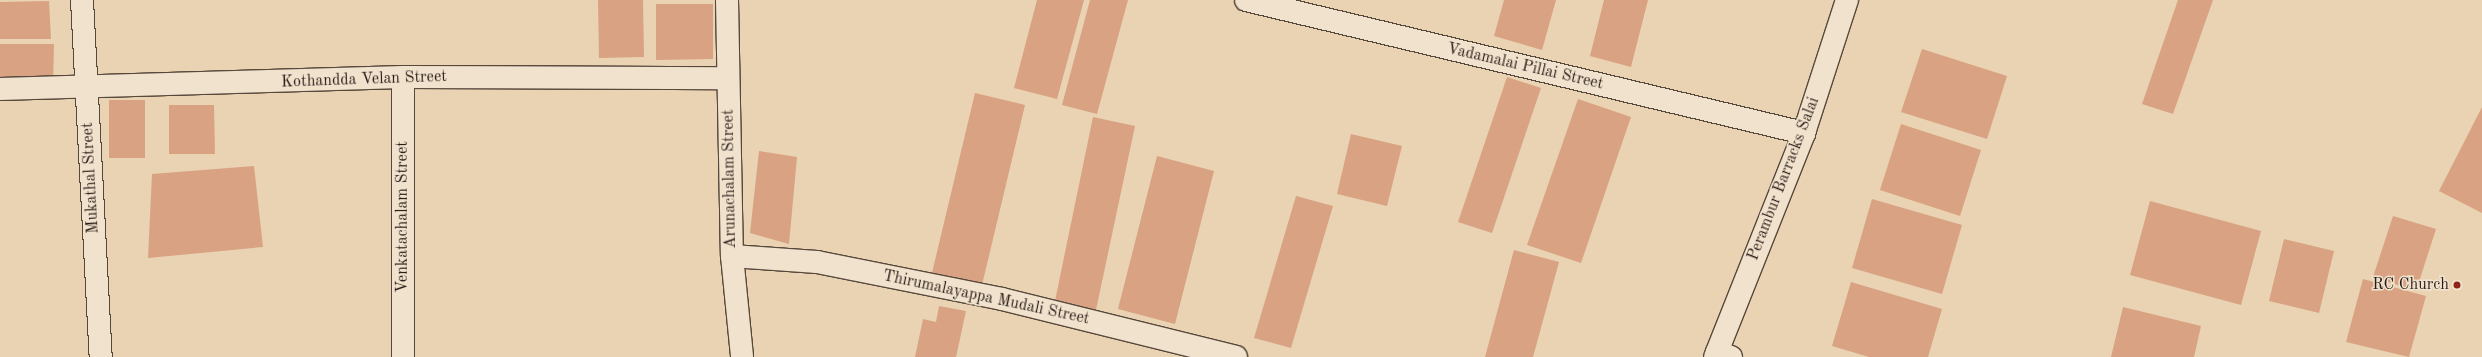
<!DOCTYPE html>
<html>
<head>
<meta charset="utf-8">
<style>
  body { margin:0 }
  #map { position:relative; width:2482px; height:357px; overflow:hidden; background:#e9d3b2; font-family:"Old Standard TT",serif }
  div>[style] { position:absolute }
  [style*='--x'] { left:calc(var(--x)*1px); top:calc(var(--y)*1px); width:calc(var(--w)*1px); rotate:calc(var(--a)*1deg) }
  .building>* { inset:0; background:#d8a283 }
  .roads { filter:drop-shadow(1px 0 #57483c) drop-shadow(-1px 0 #57483c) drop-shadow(0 1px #57483c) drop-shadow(0 -1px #57483c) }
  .minor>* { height:22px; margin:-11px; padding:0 11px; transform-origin:11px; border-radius:11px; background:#f1e2cd }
  .tertiary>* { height:22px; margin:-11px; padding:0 11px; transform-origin:11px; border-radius:11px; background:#f1e2cd }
  .secondary>* { height:22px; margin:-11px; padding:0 11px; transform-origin:11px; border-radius:11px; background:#f1e2cd }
  .dots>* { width:11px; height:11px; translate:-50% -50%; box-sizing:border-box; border:2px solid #f1e2cd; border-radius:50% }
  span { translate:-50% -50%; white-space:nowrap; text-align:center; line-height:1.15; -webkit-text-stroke:3px #f1e2cd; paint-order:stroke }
  .street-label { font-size:16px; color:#261a15 }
  .poi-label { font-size:16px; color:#261a15 }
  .right { translate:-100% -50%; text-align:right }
</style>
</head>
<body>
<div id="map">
  <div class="building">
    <div style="clip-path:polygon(598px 0,643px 0,644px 57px,599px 58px)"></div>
    <div style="clip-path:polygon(1037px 0,1084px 0,1057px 99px,1014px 88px)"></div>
    <div style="clip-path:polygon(1090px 0,1128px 0,1097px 114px,1062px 105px)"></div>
    <div style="clip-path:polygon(1504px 0,1556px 0,1542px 50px,1494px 36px)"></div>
    <div style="clip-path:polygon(1604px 0,1648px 0,1631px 67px,1590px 56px)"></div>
    <div style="clip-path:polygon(2178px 0,2213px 0,2173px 114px,2142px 104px)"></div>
    <div style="clip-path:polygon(49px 1px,51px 39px,0 39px,0 2px)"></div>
    <div style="clip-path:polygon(656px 4px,713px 4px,713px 59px,656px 60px)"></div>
    <div style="clip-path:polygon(0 44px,54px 44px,53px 82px,0 82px)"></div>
    <div style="clip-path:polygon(1922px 49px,2007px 76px,1987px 139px,1901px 112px)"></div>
    <div style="clip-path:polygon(1507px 77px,1541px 88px,1492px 233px,1458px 222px)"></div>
    <div style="clip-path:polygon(975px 93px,1025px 105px,982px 285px,932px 273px)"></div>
    <div style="clip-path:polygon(1578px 99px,1631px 117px,1581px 263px,1527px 245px)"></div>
    <div style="clip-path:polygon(109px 100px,145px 100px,145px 158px,109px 158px)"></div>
    <div style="clip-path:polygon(169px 105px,214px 105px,215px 154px,169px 154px)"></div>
    <div style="clip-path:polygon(2482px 107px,2482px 213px,2439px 191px)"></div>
    <div style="clip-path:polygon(1093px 117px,1135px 126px,1096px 310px,1055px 301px)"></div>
    <div style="clip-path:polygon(1901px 124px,1981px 150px,1960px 216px,1880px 190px)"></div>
    <div style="clip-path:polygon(1351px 134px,1402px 146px,1387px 206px,1337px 194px)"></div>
    <div style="clip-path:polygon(759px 151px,797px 157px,789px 244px,750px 233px)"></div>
    <div style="clip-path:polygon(1157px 156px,1214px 171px,1175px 324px,1118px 309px)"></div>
    <div style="clip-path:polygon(254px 166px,263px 247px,148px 258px,152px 174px)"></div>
    <div style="clip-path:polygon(1296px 196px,1333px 206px,1291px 348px,1254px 338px)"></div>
    <div style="clip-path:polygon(1872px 199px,1962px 225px,1942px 294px,1852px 268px)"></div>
    <div style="clip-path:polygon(2150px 201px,2261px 231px,2241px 305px,2130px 275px)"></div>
    <div style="clip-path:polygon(2393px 216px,2436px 229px,2416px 291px,2373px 277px)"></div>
    <div style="clip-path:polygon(2284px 239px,2334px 251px,2319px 313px,2269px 301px)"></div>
    <div style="clip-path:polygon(1514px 250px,1559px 262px,1533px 357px,1485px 357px)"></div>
    <div style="clip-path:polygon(2363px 279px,2426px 296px,2409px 357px,2346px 342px)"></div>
    <div style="clip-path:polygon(1851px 282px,1942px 309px,1928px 357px,1869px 357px,1832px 346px)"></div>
    <div style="clip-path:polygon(939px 306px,966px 311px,956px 357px,915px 357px,923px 319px,936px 322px)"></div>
    <div style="clip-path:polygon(2123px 307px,2201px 326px,2194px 357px,2111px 357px)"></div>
  </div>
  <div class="roads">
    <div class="minor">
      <div style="--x:82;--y:0;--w:358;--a:87"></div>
      <div style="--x:727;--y:0;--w:256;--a:88.9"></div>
      <div style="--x:732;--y:256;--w:101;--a:84.3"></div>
      <div style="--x:0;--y:89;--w:403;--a:-1.7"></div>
      <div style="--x:403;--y:77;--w:325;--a:0.2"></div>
      <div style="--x:732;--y:256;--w:85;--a:4"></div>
      <div style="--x:817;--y:262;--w:189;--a:11.3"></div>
      <div style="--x:1002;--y:299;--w:241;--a:13.9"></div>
      <div style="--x:403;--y:357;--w:280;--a:-90"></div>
    </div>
    <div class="tertiary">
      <div style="--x:1246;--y:0;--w:574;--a:13.41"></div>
      <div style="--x:1717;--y:352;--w:15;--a:20"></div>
    </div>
    <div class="secondary">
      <div style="--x:1715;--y:357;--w:241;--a:-68.3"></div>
      <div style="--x:1804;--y:133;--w:140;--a:-72.1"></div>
    </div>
  </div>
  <div class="dots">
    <div style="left:2457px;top:285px;background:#8f2418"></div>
  </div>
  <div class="street-label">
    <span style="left:1525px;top:67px;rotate:13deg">Vadamalai Pillai Street</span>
    <span style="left:364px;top:80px;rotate:-2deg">Kothandda Velan Street</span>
    <span style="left:91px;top:178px;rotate:-93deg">Mukathal Street</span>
    <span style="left:730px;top:179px;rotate:-91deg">Arunachalam Street</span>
    <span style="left:1784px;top:179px;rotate:-69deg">Perambur Barracks Salai</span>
    <span style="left:403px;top:217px;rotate:-90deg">Venkatachalam Street</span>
    <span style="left:986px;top:298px;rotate:12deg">Thirumalayappa Mudali Street</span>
  </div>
  <div class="poi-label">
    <span class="right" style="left:2449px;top:285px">RC Church</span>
  </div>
</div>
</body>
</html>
